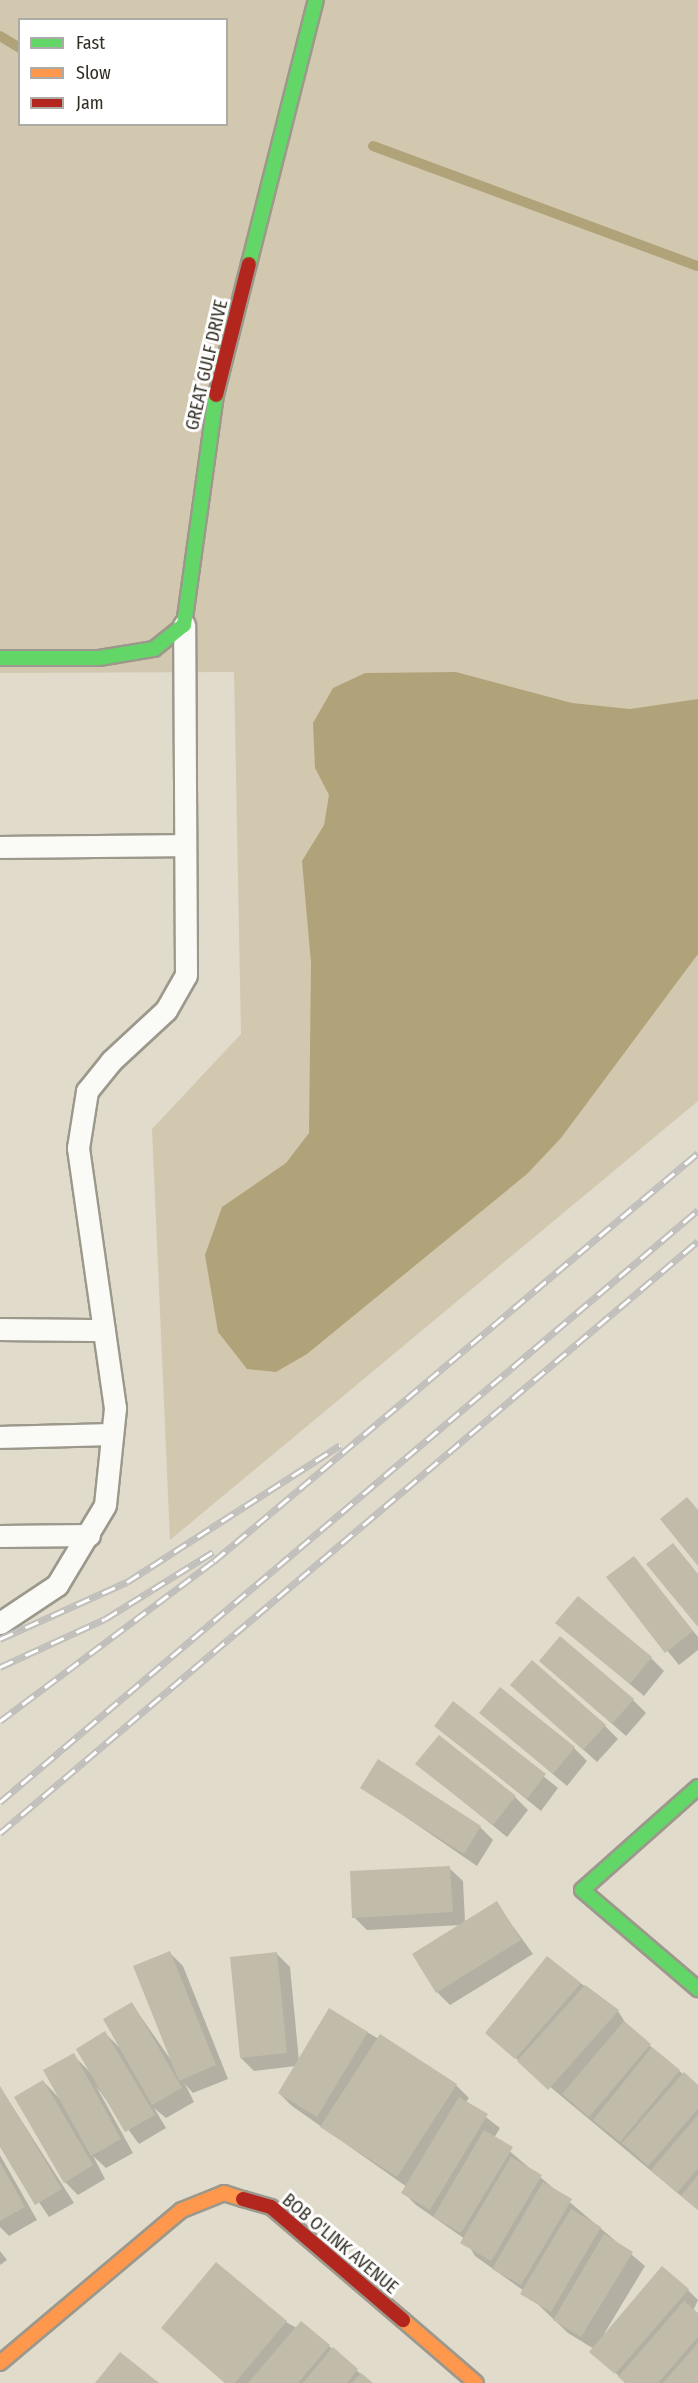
<!DOCTYPE html>
<html>
<head>
<meta charset="utf-8">
<style>
  body { margin:0 }
  #map { position:relative; width:698px; height:2383px; overflow:hidden; background:#e1dbcc; font-family:"Fira Sans Condensed",sans-serif }
  div>[style] { position:absolute }
  [style*='--x'] { left:calc(var(--x)*1px); top:calc(var(--y)*1px); width:calc(var(--w)*1px); rotate:calc(var(--a)*1deg) }
  .green>* { inset:0; background:#d2c8af }
  .water>* { inset:0; background:#b1a379 }
  .shadow>* { inset:0; background:#0003 }
  .stream>* { height:10px; margin:-5px; padding:0 5px; transform-origin:5px; border-radius:5px; background:#b1a379 }
  .building>* { inset:0; background:#c1bbaa }
  .roads { filter:drop-shadow(2px 0 #9c988c) drop-shadow(-2px 0 #9c988c) drop-shadow(0 2px #9c988c) drop-shadow(0 -2px #9c988c) }
  .lane>* { height:21px; margin:-10.5px; padding:0 10.5px; transform-origin:10.5px; border-radius:10.5px; background:#fafaf7 }
  .fast>* { height:14px; margin:-7px; padding:0 7px; transform-origin:7px; border-radius:7px; background:#63d668 }
  .slow>* { height:14px; margin:-7px; padding:0 7px; transform-origin:7px; border-radius:7px; background:#ff974d }
  .jam>* { height:14px; margin:-7px; padding:0 7px; transform-origin:7px; border-radius:7px; background:#b3261e }
  .rail>* { height:7px; margin-top:-3.5px; transform-origin:0; background:repeating-linear-gradient(90deg,#fff 0 14px,#c0bfbb 0 28px); box-sizing:border-box; border-block:2px solid #c0bfbb }
  span { translate:-50% -50%; white-space:nowrap; text-align:center; line-height:1.15; -webkit-text-stroke:6px #fff; paint-order:stroke }
  .street-label { font-size:18px; color:#322e24 }
  .legend { position:absolute; left:18px; top:18px; width:210px; height:108px; box-sizing:border-box; background:#fff; border:2px solid #adaba7; margin:0; padding:8px 10px; list-style:none; font-size:18px; color:#322e24 }
  .legend li { display:flex; align-items:center; gap:12px; height:30px }
  .legend b { width:30px; border:2px solid #adaba7 }
</style>
</head>
<body>
<div id="map">
  <div class="green">
    <div style="clip-path:polygon(evenodd,0 0,698px 0,698px 1101px,170px 1540px,152px 1129px,241px 1034px,234px 672px,0 673px,0 0,20px 20px,226px 20px,226px 124px,20px 124px,20px 20px)"></div>
  </div>
  <div class="water">
    <div style="clip-path:polygon(456px 672px,572px 703px,630px 709px,698px 699px,698px 954px,561px 1138px,527px 1174px,307px 1354px,276px 1372px,247px 1369px,218px 1332px,205px 1255px,222px 1207px,286px 1163px,309px 1133px,311px 963px,302px 861px,324px 825px,329px 795px,315px 768px,313px 723px,333px 688px,365px 673px)"></div>
  </div>
  <div class="shadow">
    <div style="clip-path:polygon(634px 1558px,698px 1637px,698px 1650px,679px 1665px,608px 1578px)"></div>
    <div style="clip-path:polygon(557px 1623px,651px 1658px,664px 1671px,644px 1696px)"></div>
    <div style="clip-path:polygon(541px 1661px,633px 1700px,646px 1713px,626px 1736px)"></div>
    <div style="clip-path:polygon(512px 1685px,605px 1726px,618px 1739px,597px 1762px)"></div>
    <div style="clip-path:polygon(453px 1703px,558px 1788px,541px 1811px,436px 1726px)"></div>
    <div style="clip-path:polygon(481px 1713px,574px 1748px,587px 1761px,567px 1786px)"></div>
    <div style="clip-path:polygon(417px 1764px,515px 1797px,528px 1810px,507px 1837px)"></div>
    <div style="clip-path:polygon(362px 1787px,480px 1827px,493px 1840px,477px 1866px)"></div>
    <div style="clip-path:polygon(449px 1868px,463px 1881px,465px 1922px,496px 1903px,533px 1954px,450px 2005px,437px 1992px,461px 1925px,367px 1930px,354px 1917px)"></div>
    <div style="clip-path:polygon(170px 1953px,183px 1966px,228px 2079px,193px 2093px,185px 2084px,194px 2102px,166px 2118px,154px 2108px,166px 2128px,139px 2144px,96px 2086px,133px 2153px,106px 2168px,93px 2156px,105px 2179px,78px 2195px,65px 2182px,43px 2081px,59px 2098px,73px 2055px,90px 2072px,105px 2033px,119px 2047px,132px 2004px,173px 2063px)"></div>
    <div style="clip-path:polygon(277px 1954px,290px 1967px,299px 2061px,330px 2010px,456px 2085px,469px 2098px,466px 2102px,500px 2128px,494px 2138px,645px 2266px,604px 2334px,688px 2290px,698px 2300px,693px 2311px,698px 2315px,698px 2383px,625px 2383px,594px 2349px,568px 2333px,524px 2291px,475px 2256px,465px 2239px,416px 2205px,403px 2192px,407px 2187px,292px 2106px,279px 2093px,296px 2066px,254px 2071px,241px 2058px)"></div>
    <div style="clip-path:polygon(547px 1958px,618px 2011px,628px 2027px,698px 2087px,698px 2210px,500px 2045px)"></div>
    <div style="clip-path:polygon(0 2087px,74px 2203px,49px 2217px,0 2144px)"></div>
    <div style="clip-path:polygon(0 2155px,37px 2220px,9px 2236px,0 2227px)"></div>
    <div style="clip-path:polygon(0 2251px,7px 2260px,0 2265px)"></div>
    <div style="clip-path:polygon(286px 2322px,329px 2346px,371px 2383px,225px 2383px,163px 2328px)"></div>
  </div>
  <div class="stream">
    <div style="--x:0;--y:36;--w:23;--a:31"></div>
    <div style="--x:373;--y:146;--w:346;--a:20.3"></div>
  </div>
  <div class="building">
    <div style="clip-path:polygon(687px 1497px,698px 1510px,698px 1566px,660px 1519px)"></div>
    <div style="clip-path:polygon(673px 1543px,698px 1574px,698px 1627px,646px 1564px)"></div>
    <div style="clip-path:polygon(634px 1556px,693px 1631px,665px 1653px,606px 1577px)"></div>
    <div style="clip-path:polygon(578px 1596px,652px 1657px,630px 1684px,555px 1623px)"></div>
    <div style="clip-path:polygon(560px 1636px,634px 1699px,612px 1724px,539px 1661px)"></div>
    <div style="clip-path:polygon(532px 1660px,606px 1725px,583px 1750px,510px 1685px)"></div>
    <div style="clip-path:polygon(500px 1687px,575px 1747px,553px 1774px,479px 1713px)"></div>
    <div style="clip-path:polygon(453px 1701px,546px 1774px,527px 1799px,434px 1726px)"></div>
    <div style="clip-path:polygon(439px 1735px,516px 1796px,493px 1825px,415px 1764px)"></div>
    <div style="clip-path:polygon(378px 1759px,481px 1826px,464px 1854px,360px 1788px)"></div>
    <div style="clip-path:polygon(450px 1866px,453px 1912px,352px 1918px,350px 1871px)"></div>
    <div style="clip-path:polygon(497px 1901px,521px 1940px,436px 1993px,412px 1954px)"></div>
    <div style="clip-path:polygon(170px 1951px,216px 2065px,179px 2081px,133px 1966px)"></div>
    <div style="clip-path:polygon(277px 1952px,287px 2053px,240px 2058px,230px 1957px)"></div>
    <div style="clip-path:polygon(547px 1956px,581px 1983px,515px 2059px,485px 2033px)"></div>
    <div style="clip-path:polygon(585px 1985px,619px 2010px,548px 2090px,517px 2061px)"></div>
    <div style="clip-path:polygon(132px 2002px,182px 2088px,152px 2105px,103px 2019px)"></div>
    <div style="clip-path:polygon(329px 2008px,368px 2032px,317px 2117px,278px 2093px)"></div>
    <div style="clip-path:polygon(624px 2021px,651px 2044px,589px 2117px,562px 2094px)"></div>
    <div style="clip-path:polygon(105px 2031px,155px 2115px,125px 2132px,76px 2049px)"></div>
    <div style="clip-path:polygon(380px 2034px,457px 2084px,397px 2177px,320px 2127px)"></div>
    <div style="clip-path:polygon(652px 2047px,680px 2070px,620px 2142px,593px 2120px)"></div>
    <div style="clip-path:polygon(74px 2053px,121px 2139px,91px 2156px,43px 2070px)"></div>
    <div style="clip-path:polygon(684px 2072px,698px 2085px,698px 2109px,648px 2166px,622px 2143px)"></div>
    <div style="clip-path:polygon(43px 2080px,93px 2165px,64px 2183px,14px 2097px)"></div>
    <div style="clip-path:polygon(0 2086px,62px 2189px,35px 2205px,0 2147px)"></div>
    <div style="clip-path:polygon(459px 2097px,488px 2114px,430px 2210px,401px 2193px)"></div>
    <div style="clip-path:polygon(698px 2115px,698px 2168px,677px 2193px,651px 2170px)"></div>
    <div style="clip-path:polygon(484px 2130px,513px 2147px,461px 2233px,433px 2217px)"></div>
    <div style="clip-path:polygon(511px 2157px,542px 2175px,491px 2261px,460px 2243px)"></div>
    <div style="clip-path:polygon(0 2162px,25px 2207px,0 2221px)"></div>
    <div style="clip-path:polygon(698px 2175px,698px 2210px,681px 2196px)"></div>
    <div style="clip-path:polygon(543px 2182px,572px 2199px,521px 2285px,492px 2269px)"></div>
    <div style="clip-path:polygon(571px 2209px,601px 2227px,551px 2312px,520px 2294px)"></div>
    <div style="clip-path:polygon(604px 2234px,633px 2252px,581px 2337px,553px 2320px)"></div>
    <div style="clip-path:polygon(216px 2262px,287px 2321px,235px 2383px,225px 2383px,161px 2328px)"></div>
    <div style="clip-path:polygon(662px 2266px,689px 2289px,615px 2374px,589px 2352px)"></div>
    <div style="clip-path:polygon(684px 2301px,698px 2313px,698px 2337px,658px 2383px,626px 2383px,618px 2377px)"></div>
    <div style="clip-path:polygon(301px 2321px,330px 2345px,298px 2383px,248px 2383px)"></div>
    <div style="clip-path:polygon(698px 2343px,698px 2383px,663px 2383px)"></div>
    <div style="clip-path:polygon(333px 2347px,358px 2369px,347px 2383px,303px 2383px)"></div>
    <div style="clip-path:polygon(120px 2352px,159px 2383px,95px 2383px)"></div>
    <div style="clip-path:polygon(361px 2373px,373px 2383px,352px 2383px)"></div>
  </div>
  <div class="roads">
    <div class="lane">
      <div style="--x:0;--y:847;--w:185;--a:-0.6"></div>
      <div style="--x:0;--y:1329;--w:104;--a:0.6"></div>
      <div style="--x:0;--y:1437;--w:111;--a:-1.5"></div>
      <div style="--x:0;--y:1536;--w:89;--a:-0.6"></div>
      <div style="--x:0;--y:1623;--w:69;--a:-33.7"></div>
      <div style="--x:57;--y:1585;--w:93;--a:-59"></div>
      <div style="--x:105;--y:1505;--w:98;--a:-84.1"></div>
      <div style="--x:115;--y:1408;--w:263;--a:-98.1"></div>
      <div style="--x:78;--y:1148;--w:58;--a:-81"></div>
      <div style="--x:87;--y:1091;--w:38;--a:-51"></div>
      <div style="--x:111;--y:1061;--w:75;--a:-42.8"></div>
      <div style="--x:166;--y:1010;--w:40;--a:-60.3"></div>
      <div style="--x:186;--y:975;--w:350;--a:-90.3"></div>
    </div>
    <div class="fast">
      <div style="--x:249;--y:264;--w:272;--a:-75.8"></div>
      <div style="--x:0;--y:658;--w:99;--a:0"></div>
      <div style="--x:99;--y:658;--w:56;--a:-9.3"></div>
      <div style="--x:154;--y:649;--w:38;--a:-39"></div>
      <div style="--x:184;--y:625;--w:232;--a:-82.1"></div>
      <div style="--x:698;--y:1787;--w:155;--a:138.4"></div>
      <div style="--x:582;--y:1890;--w:153;--a:40.5"></div>
    </div>
    <div class="slow">
      <div style="--x:403;--y:2320;--w:96;--a:40.8"></div>
      <div style="--x:0;--y:2363;--w:238;--a:-40.1"></div>
      <div style="--x:182;--y:2210;--w:45;--a:-22"></div>
      <div style="--x:224;--y:2193;--w:20;--a:18"></div>
    </div>
    <div class="jam">
      <div style="--x:216;--y:395;--w:135;--a:-75.9"></div>
      <div style="--x:243;--y:2199;--w:29;--a:16"></div>
      <div style="--x:271;--y:2207;--w:174;--a:40.6"></div>
    </div>
  </div>
  <div class="rail">
    <div style="--x:0;--y:1639;--w:139;--a:-24.2"></div>
    <div style="--x:127;--y:1582;--w:253;--a:-32.7"></div>
    <div style="--x:0;--y:1667;--w:115;--a:-24.6"></div>
    <div style="--x:105;--y:1619;--w:127;--a:-31.8"></div>
    <div style="--x:0;--y:1721;--w:267;--a:-36.8"></div>
    <div style="--x:214;--y:1561;--w:633;--a:-40.13"></div>
    <div style="--x:0;--y:1802;--w:915;--a:-40.3"></div>
    <div style="--x:0;--y:1833;--w:915;--a:-40.3"></div>
  </div>
  <div class="street-label">
    <span style="left:207px;top:365px;rotate:-77deg">GREAT GULF DRIVE</span>
    <span style="left:340px;top:2244px;rotate:40deg">BOB O'LINK AVENUE</span>
  </div>
  <ul class="legend">
  <li><b style="height:8px;background:#63d668"></b>Fast</li>
  <li><b style="height:8px;background:#ff974d"></b>Slow</li>
  <li><b style="height:8px;background:#b3261e"></b>Jam</li>
  </ul>
</div>
</body>
</html>
